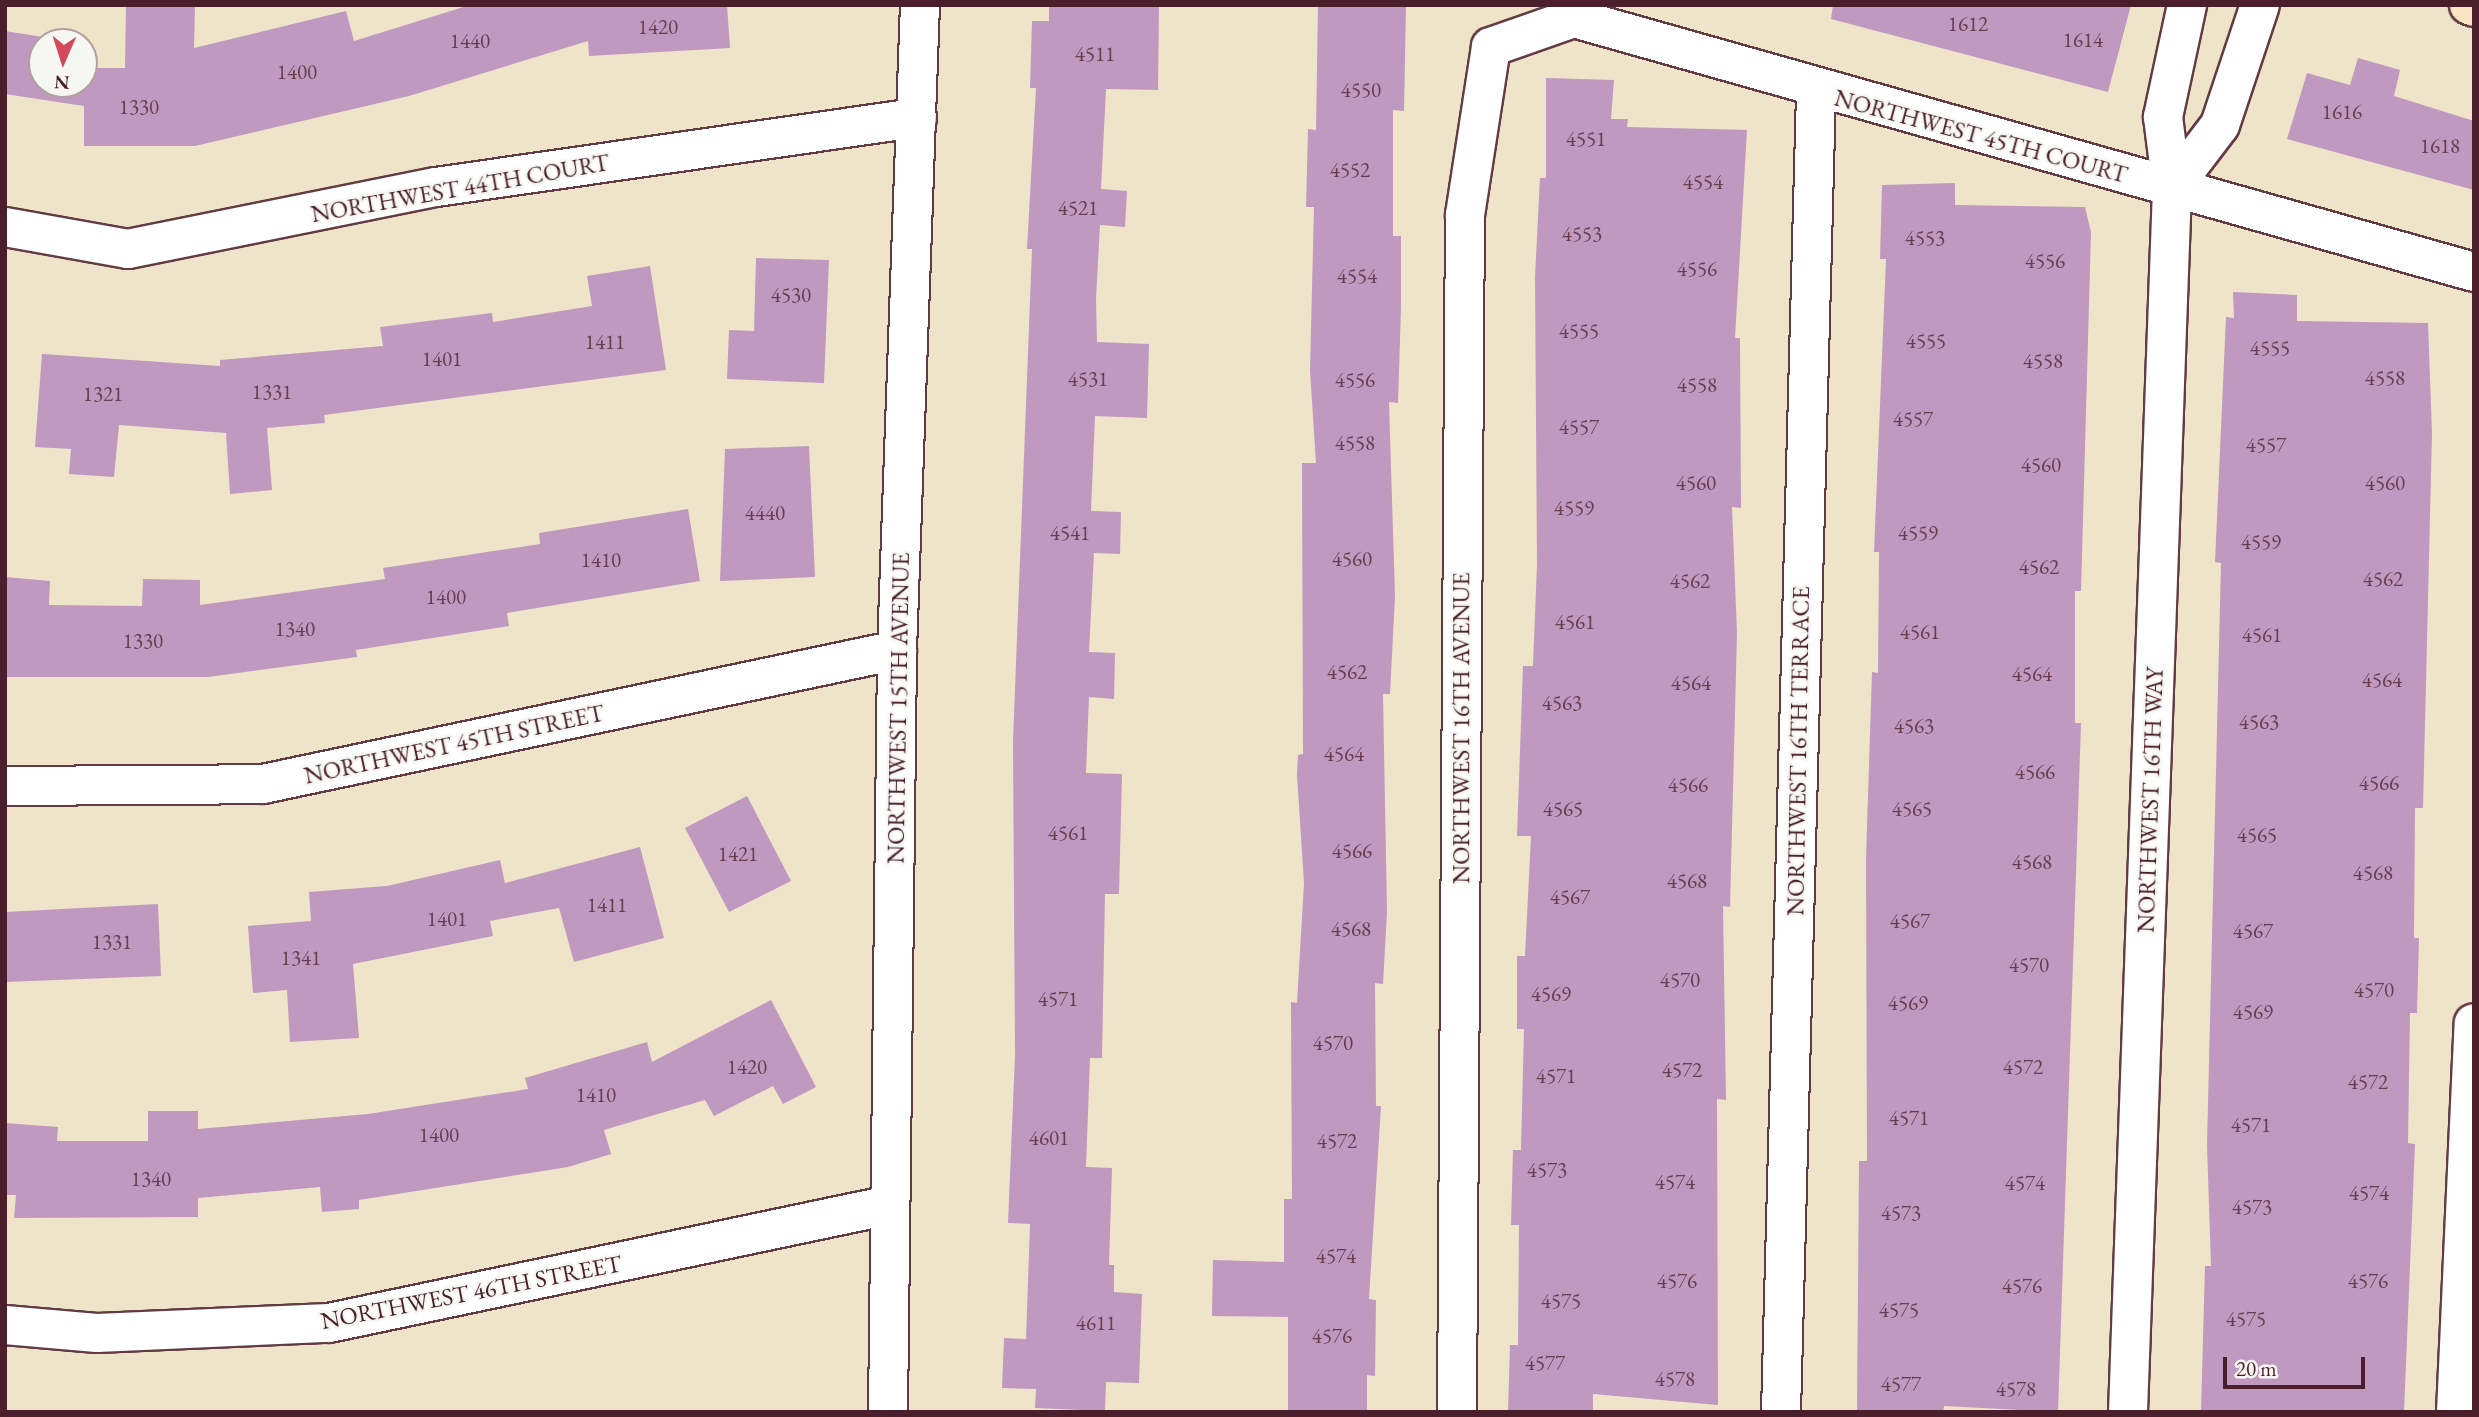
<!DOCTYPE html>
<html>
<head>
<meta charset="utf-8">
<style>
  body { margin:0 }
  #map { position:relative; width:2479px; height:1417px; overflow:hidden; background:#efe3c9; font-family:"EB Garamond",serif }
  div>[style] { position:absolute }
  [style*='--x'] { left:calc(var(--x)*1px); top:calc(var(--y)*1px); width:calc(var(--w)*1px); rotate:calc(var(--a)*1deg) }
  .building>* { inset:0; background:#bf99c0 }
  .roads { filter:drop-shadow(2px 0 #633c43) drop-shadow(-2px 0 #633c43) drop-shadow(0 2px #633c43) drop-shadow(0 -2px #633c43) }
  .street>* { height:38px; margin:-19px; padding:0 19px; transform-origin:19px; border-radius:19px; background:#fff }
  .secondary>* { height:38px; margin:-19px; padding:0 19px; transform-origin:19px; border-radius:19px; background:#fbe6c4 }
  span { translate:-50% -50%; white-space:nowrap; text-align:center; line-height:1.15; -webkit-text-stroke:5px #f6f6f2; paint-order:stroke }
  .number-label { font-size:21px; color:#673e50 }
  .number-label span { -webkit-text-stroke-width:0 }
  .street-label { font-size:24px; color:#4a1f2b }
  .frame { position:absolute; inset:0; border:7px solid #4a1f2b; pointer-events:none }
  .north { position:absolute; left:28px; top:28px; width:70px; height:70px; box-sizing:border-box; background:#f6f6f2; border:2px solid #b1a0a2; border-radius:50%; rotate:183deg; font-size:19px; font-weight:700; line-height:28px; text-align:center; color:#4a1f2b }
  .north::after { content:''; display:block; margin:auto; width:24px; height:32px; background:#d1495b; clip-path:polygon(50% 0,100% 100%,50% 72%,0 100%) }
  .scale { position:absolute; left:2223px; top:1357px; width:142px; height:32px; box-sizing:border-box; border:4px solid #4a1f2b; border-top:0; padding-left:9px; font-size:21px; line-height:24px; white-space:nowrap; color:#4a1f2b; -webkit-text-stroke:5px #f6f6f2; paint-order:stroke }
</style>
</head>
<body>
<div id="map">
  <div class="building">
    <div style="clip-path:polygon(126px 5px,195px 5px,194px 48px,346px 11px,354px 41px,470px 5px,727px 5px,730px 48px,589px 56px,588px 41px,409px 96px,195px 146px,84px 146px,84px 106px,5px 94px,5px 31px,49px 38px,42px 42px,42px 84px,84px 84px,84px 68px,125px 68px)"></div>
    <div style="clip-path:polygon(1049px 5px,1159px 5px,1158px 90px,1106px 89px,1101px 189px,1127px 191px,1125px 227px,1100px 225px,1096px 299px,1097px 342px,1149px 344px,1147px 418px,1095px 416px,1091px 511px,1121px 512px,1120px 554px,1094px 553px,1089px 652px,1115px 653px,1114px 699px,1089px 697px,1086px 773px,1122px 774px,1119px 894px,1105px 894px,1102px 1058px,1090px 1058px,1086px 1167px,1112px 1168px,1109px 1265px,1114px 1265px,1114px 1292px,1142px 1294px,1139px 1383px,1106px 1382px,1105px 1411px,1035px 1408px,1036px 1389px,1002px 1388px,1004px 1338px,1026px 1339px,1030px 1224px,1008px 1223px,1015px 1056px,1013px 741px,1032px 249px,1027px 249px,1036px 88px,1030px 88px,1032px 21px,1049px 21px)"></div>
    <div style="clip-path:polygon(1318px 5px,1406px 5px,1404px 111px,1393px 110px,1393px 236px,1401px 236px,1401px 308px,1398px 403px,1389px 402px,1395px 596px,1390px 694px,1383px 694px,1387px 912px,1383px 984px,1375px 983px,1376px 1106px,1381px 1106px,1369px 1299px,1376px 1300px,1375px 1376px,1367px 1375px,1367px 1412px,1288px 1412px,1288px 1317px,1212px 1316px,1213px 1260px,1284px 1262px,1284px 1199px,1292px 1199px,1291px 1002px,1297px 1003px,1304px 883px,1297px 775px,1298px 755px,1303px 754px,1302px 463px,1316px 463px,1310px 371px,1314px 207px,1306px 207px,1308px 129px,1316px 130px)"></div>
    <div style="clip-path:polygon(1833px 5px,2131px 5px,2108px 92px,1831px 19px)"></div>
    <div style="clip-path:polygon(2358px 58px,2400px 70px,2394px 96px,2474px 121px,2474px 190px,2287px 139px,2307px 73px,2350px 85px)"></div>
    <div style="clip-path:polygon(1546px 78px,1614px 80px,1611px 119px,1628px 119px,1627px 127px,1747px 130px,1735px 338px,1740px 338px,1741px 508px,1732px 507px,1737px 633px,1730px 907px,1723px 906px,1726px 1100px,1717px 1099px,1718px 1405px,1593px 1394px,1593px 1412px,1508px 1412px,1510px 1345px,1518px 1345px,1519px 1225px,1511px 1225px,1513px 1150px,1521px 1150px,1524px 1029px,1517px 1029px,1517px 956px,1525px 956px,1531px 836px,1517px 836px,1523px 666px,1533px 666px,1537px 564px,1535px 277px,1540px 178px,1546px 178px)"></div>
    <div style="clip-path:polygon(1955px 183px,1955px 205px,2085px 207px,2091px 232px,2081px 591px,2075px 591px,2075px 723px,2081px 723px,2058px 1412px,1944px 1406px,1943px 1412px,1857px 1412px,1859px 1161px,1867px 1161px,1866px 858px,1872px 672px,1878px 673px,1879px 552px,1874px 552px,1886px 259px,1880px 259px,1882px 185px)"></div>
    <div style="clip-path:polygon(756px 258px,829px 260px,824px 383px,727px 379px,729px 330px,754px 331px)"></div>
    <div style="clip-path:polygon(650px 266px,666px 370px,324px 415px,325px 423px,267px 428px,272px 490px,230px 494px,226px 433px,119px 425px,114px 477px,69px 474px,71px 449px,35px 447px,42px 354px,220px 366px,220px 360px,383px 346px,380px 327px,492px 313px,493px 322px,592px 306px,587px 276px)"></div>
    <div style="clip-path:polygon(2233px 292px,2297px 295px,2297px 321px,2428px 323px,2432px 433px,2423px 808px,2415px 808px,2414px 938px,2419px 938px,2417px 1013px,2410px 1013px,2408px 1143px,2415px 1144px,2404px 1412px,2201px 1412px,2205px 1266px,2211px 1266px,2207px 1145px,2221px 563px,2215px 562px,2226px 317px,2234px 318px)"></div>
    <div style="clip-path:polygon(809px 446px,815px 577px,720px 581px,725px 449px)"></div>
    <div style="clip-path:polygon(688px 509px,700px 581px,507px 613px,509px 626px,356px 650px,357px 657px,208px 677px,5px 677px,5px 577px,50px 581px,49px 605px,142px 606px,143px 579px,200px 580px,200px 605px,385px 579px,383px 568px,540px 544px,539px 533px)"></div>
    <div style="clip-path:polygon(747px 796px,791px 881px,729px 912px,685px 828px)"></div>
    <div style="clip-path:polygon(640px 847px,664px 938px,574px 962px,559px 908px,490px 921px,493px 936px,353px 964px,359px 1038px,290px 1042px,287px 990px,253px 993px,248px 926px,311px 921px,309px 892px,387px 886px,500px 860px,505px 883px)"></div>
    <div style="clip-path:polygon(158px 904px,161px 976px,5px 982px,5px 912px)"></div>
    <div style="clip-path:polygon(771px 1000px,816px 1087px,783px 1104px,773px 1086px,714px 1116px,705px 1100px,604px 1130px,611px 1154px,568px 1167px,359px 1200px,359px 1209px,322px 1212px,320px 1187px,198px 1198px,198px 1217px,14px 1218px,16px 1195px,5px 1195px,5px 1123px,58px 1127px,57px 1141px,148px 1141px,148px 1111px,198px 1111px,198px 1129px,368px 1114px,528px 1089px,525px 1078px,647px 1042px,652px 1062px)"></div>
  </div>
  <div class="roads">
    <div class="street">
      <div style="--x:2172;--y:188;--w:79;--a:-52.7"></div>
      <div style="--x:2220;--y:125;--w:126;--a:-71.6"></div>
      <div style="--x:5;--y:227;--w:125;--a:10.1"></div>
      <div style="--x:128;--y:249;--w:314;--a:-11.4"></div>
      <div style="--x:436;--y:187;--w:486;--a:-8.2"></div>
      <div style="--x:5;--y:786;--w:258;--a:-0.4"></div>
      <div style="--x:263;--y:784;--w:648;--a:-11.93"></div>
      <div style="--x:5;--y:1325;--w:92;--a:5"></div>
      <div style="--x:97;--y:1333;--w:232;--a:-2.5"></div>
      <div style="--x:329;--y:1323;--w:573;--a:-11.88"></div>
      <div style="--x:888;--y:1412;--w:762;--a:-89.32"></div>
      <div style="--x:897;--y:650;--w:645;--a:-87.96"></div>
      <div style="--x:1457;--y:1412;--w:1197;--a:-89.62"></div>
      <div style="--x:1465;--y:215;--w:170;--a:-81.2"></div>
      <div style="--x:1491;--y:47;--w:88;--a:-19.3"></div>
      <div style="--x:1574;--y:18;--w:935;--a:15.76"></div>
      <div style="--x:1781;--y:1412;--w:1321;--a:-88.48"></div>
      <div style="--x:2128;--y:1412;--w:1225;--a:-87.94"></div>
      <div style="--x:2172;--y:188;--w:72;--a:-97.2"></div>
      <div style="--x:2163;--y:117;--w:115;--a:-77.9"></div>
      <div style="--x:2456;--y:1412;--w:389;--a:-87.4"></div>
    </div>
    <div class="secondary">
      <div style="--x:2469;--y:5;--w:5;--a:22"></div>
    </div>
  </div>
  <div class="number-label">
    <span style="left:1968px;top:24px">1612</span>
    <span style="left:658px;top:27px">1420</span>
    <span style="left:2083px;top:40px">1614</span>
    <span style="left:470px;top:41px">1440</span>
    <span style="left:1095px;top:54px">4511</span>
    <span style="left:297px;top:72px">1400</span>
    <span style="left:1361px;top:90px">4550</span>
    <span style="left:139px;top:107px">1330</span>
    <span style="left:2342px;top:112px">1616</span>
    <span style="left:1586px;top:139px">4551</span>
    <span style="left:2440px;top:146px">1618</span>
    <span style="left:1350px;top:170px">4552</span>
    <span style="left:1703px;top:182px">4554</span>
    <span style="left:1078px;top:208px">4521</span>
    <span style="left:1582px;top:234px">4553</span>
    <span style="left:1925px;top:238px">4553</span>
    <span style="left:2045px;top:261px">4556</span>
    <span style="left:1697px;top:269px">4556</span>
    <span style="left:1357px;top:276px">4554</span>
    <span style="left:791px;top:295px">4530</span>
    <span style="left:1579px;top:331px">4555</span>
    <span style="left:1926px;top:341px">4555</span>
    <span style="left:605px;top:342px">1411</span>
    <span style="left:2270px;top:348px">4555</span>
    <span style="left:442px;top:359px">1401</span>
    <span style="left:2043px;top:361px">4558</span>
    <span style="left:2385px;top:378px">4558</span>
    <span style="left:1088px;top:379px">4531</span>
    <span style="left:1355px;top:380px">4556</span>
    <span style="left:1697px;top:385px">4558</span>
    <span style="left:272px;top:392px">1331</span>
    <span style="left:103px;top:394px">1321</span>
    <span style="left:1913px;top:419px">4557</span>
    <span style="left:1579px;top:427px">4557</span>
    <span style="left:1355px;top:443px">4558</span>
    <span style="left:2266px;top:445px">4557</span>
    <span style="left:2041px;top:465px">4560</span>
    <span style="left:1696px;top:483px">4560</span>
    <span style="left:2385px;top:483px">4560</span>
    <span style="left:1574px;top:508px">4559</span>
    <span style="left:765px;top:513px">4440</span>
    <span style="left:1070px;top:533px">4541</span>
    <span style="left:1918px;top:533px">4559</span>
    <span style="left:2261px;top:542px">4559</span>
    <span style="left:1352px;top:559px">4560</span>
    <span style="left:601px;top:560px">1410</span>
    <span style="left:2039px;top:567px">4562</span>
    <span style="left:2383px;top:579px">4562</span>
    <span style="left:1690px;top:581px">4562</span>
    <span style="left:446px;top:597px">1400</span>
    <span style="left:1575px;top:622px">4561</span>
    <span style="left:295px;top:629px">1340</span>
    <span style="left:1920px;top:632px">4561</span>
    <span style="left:2262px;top:635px">4561</span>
    <span style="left:143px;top:641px">1330</span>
    <span style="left:1347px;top:672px">4562</span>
    <span style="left:2032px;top:674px">4564</span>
    <span style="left:2382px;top:680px">4564</span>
    <span style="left:1691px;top:683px">4564</span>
    <span style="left:1562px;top:703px">4563</span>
    <span style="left:2259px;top:722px">4563</span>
    <span style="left:1914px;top:726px">4563</span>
    <span style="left:1344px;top:754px">4564</span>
    <span style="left:2035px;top:772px">4566</span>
    <span style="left:2379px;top:783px">4566</span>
    <span style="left:1688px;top:785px">4566</span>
    <span style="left:1563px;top:809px">4565</span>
    <span style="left:1912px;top:809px">4565</span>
    <span style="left:1068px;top:833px">4561</span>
    <span style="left:2257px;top:835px">4565</span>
    <span style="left:1352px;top:851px">4566</span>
    <span style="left:738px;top:854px">1421</span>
    <span style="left:2032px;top:862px">4568</span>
    <span style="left:2373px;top:873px">4568</span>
    <span style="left:1687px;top:881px">4568</span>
    <span style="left:1570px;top:897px">4567</span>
    <span style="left:607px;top:905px">1411</span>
    <span style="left:447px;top:919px">1401</span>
    <span style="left:1910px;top:921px">4567</span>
    <span style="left:1351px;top:929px">4568</span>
    <span style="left:2253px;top:931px">4567</span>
    <span style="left:112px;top:942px">1331</span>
    <span style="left:301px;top:958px">1341</span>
    <span style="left:2029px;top:965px">4570</span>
    <span style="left:1680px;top:980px">4570</span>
    <span style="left:2374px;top:990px">4570</span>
    <span style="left:1551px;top:994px">4569</span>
    <span style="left:1058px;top:999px">4571</span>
    <span style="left:1908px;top:1003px">4569</span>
    <span style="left:2253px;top:1012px">4569</span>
    <span style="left:1333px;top:1043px">4570</span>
    <span style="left:747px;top:1067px">1420</span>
    <span style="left:2023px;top:1067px">4572</span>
    <span style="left:1682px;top:1070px">4572</span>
    <span style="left:1556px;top:1076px">4571</span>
    <span style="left:2368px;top:1082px">4572</span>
    <span style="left:596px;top:1095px">1410</span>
    <span style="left:1909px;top:1118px">4571</span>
    <span style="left:2251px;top:1125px">4571</span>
    <span style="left:439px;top:1135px">1400</span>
    <span style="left:1049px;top:1138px">4601</span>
    <span style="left:1337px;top:1141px">4572</span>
    <span style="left:1547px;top:1170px">4573</span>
    <span style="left:151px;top:1179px">1340</span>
    <span style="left:1675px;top:1182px">4574</span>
    <span style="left:2025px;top:1183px">4574</span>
    <span style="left:2369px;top:1193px">4574</span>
    <span style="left:2252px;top:1207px">4573</span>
    <span style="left:1901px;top:1213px">4573</span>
    <span style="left:1336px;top:1256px">4574</span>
    <span style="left:1677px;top:1281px">4576</span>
    <span style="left:2368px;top:1281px">4576</span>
    <span style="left:2022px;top:1286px">4576</span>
    <span style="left:1561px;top:1301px">4575</span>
    <span style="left:1899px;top:1310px">4575</span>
    <span style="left:2246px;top:1319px">4575</span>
    <span style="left:1096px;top:1323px">4611</span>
    <span style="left:1332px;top:1336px">4576</span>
    <span style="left:1545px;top:1363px">4577</span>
    <span style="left:1675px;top:1379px">4578</span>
    <span style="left:1901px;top:1384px">4577</span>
    <span style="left:2016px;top:1389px">4578</span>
  </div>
  <div class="street-label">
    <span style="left:1981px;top:136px;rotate:15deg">NORTHWEST 45TH COURT</span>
    <span style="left:460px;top:188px;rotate:-10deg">NORTHWEST 44TH COURT</span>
    <span style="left:898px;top:708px;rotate:-89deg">NORTHWEST 15TH AVENUE</span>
    <span style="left:1461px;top:728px;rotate:-90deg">NORTHWEST 16TH AVENUE</span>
    <span style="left:454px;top:744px;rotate:-12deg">NORTHWEST 45TH STREET</span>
    <span style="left:1798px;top:751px;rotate:-89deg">NORTHWEST 16TH TERRACE</span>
    <span style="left:2150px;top:800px;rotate:-88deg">NORTHWEST 16TH WAY</span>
    <span style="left:471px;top:1292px;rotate:-11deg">NORTHWEST 46TH STREET</span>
  </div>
  <div class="frame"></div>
  <div class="north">N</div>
  <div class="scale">20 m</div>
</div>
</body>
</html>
